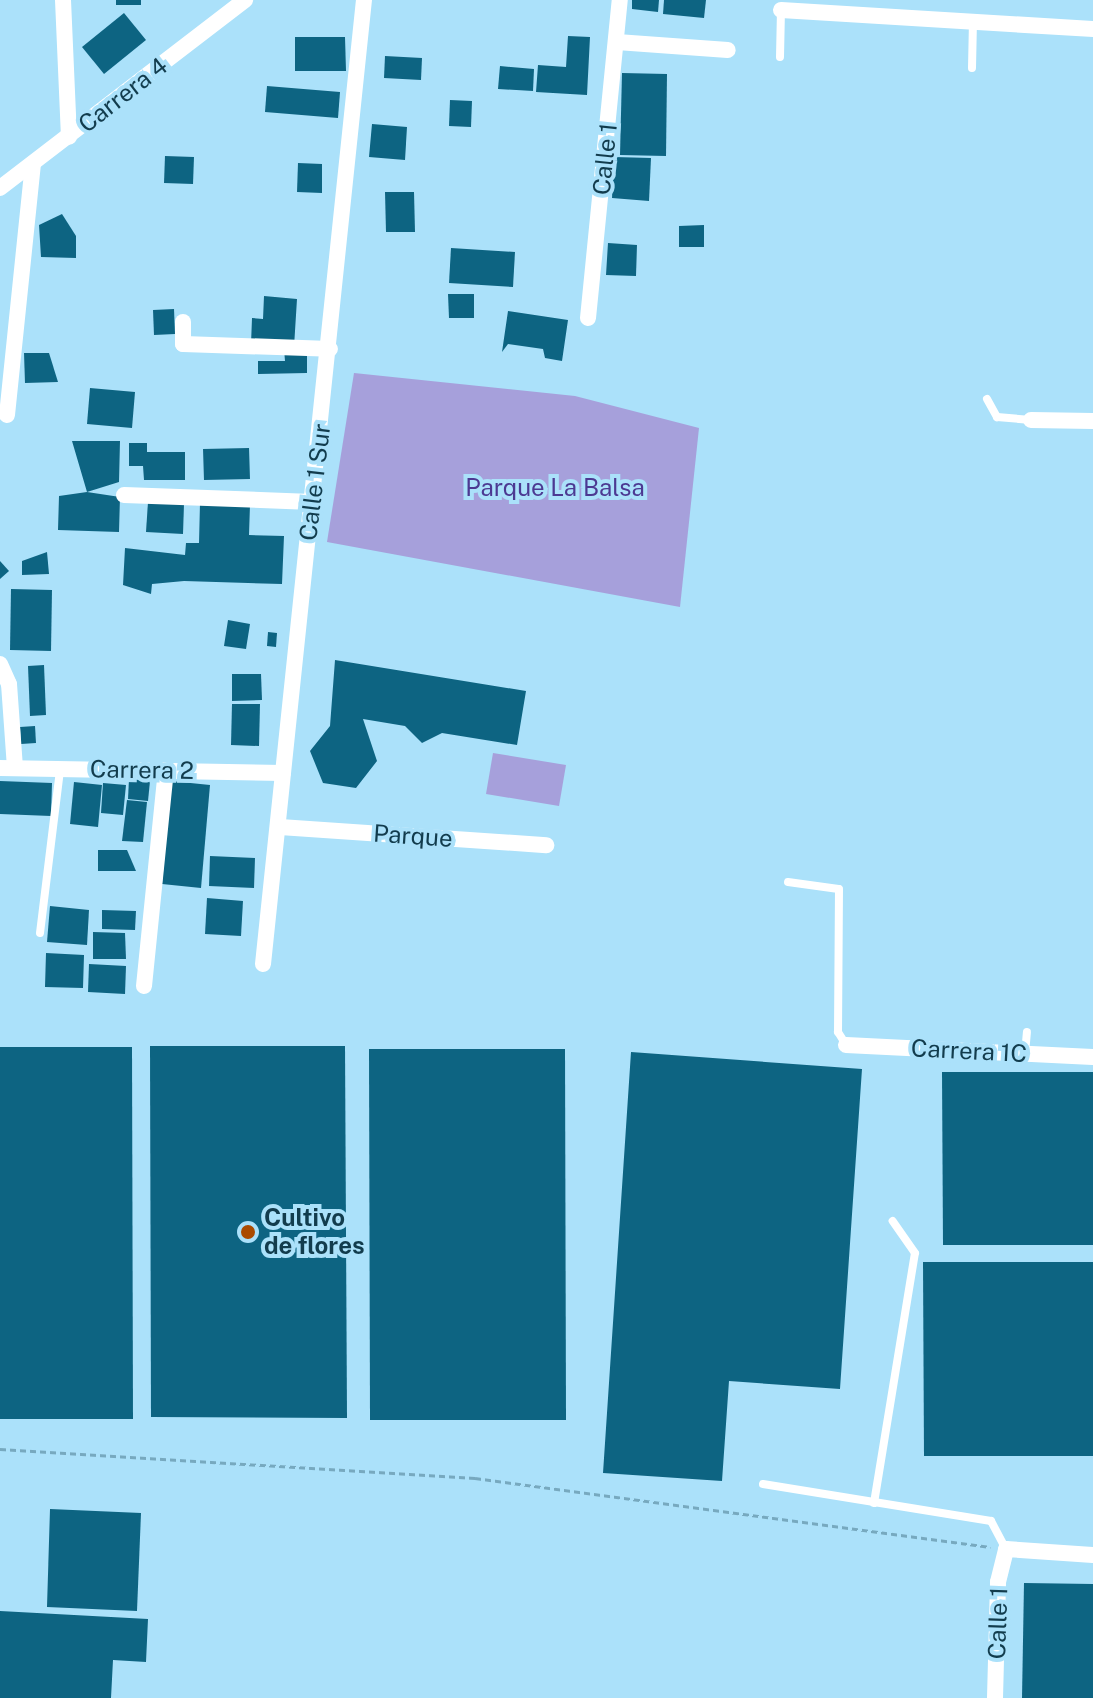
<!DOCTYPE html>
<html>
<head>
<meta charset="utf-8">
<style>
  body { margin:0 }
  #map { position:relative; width:1093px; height:1698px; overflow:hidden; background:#abe1fa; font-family:"Public Sans",sans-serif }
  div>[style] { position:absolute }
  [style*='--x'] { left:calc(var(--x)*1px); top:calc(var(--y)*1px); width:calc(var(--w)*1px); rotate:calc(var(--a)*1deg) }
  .green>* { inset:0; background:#a6a0db }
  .building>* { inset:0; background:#0d6482 }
  .path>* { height:3px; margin-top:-1.5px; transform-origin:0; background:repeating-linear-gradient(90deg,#77a9bf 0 6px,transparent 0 10px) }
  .lane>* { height:8px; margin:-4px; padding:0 4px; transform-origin:4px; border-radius:4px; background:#fff }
  .street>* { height:16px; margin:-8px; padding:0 8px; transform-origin:8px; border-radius:8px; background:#fff }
  .dots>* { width:22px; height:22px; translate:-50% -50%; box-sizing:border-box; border:4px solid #abe1fa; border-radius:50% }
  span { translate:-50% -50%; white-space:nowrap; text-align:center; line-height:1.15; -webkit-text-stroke:8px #abe1fa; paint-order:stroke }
  .street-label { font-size:24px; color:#123c4d }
  .park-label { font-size:24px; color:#4c3992 }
  .poi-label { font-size:24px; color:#123c4d; font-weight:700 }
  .left { translate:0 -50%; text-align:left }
</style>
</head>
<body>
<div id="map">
  <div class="green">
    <div style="clip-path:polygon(354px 373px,575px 396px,699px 428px,680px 607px,327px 542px)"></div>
    <div style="clip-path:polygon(493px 753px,566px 765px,559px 806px,486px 794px)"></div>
  </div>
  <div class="building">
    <div style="clip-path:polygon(116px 0,141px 0,141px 5px,116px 5px)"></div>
    <div style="clip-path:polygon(632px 0,659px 0,658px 12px,632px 9px)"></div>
    <div style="clip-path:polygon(664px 0,706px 0,704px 18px,663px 14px)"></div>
    <div style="clip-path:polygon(124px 13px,146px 40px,104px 74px,82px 47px)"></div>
    <div style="clip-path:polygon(568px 36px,590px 37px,587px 95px,536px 92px,538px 65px,566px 67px)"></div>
    <div style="clip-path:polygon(295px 37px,345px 37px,346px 71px,295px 71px)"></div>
    <div style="clip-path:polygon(385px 56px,422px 58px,421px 80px,384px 78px)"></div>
    <div style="clip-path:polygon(500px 66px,534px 69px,533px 91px,498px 89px)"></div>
    <div style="clip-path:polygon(622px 73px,667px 74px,666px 156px,620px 155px)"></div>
    <div style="clip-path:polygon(267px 86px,340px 92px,338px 118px,265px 112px)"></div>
    <div style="clip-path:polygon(450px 100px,472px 101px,471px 127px,449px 126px)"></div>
    <div style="clip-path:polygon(372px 124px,407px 127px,405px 160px,369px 157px)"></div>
    <div style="clip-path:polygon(165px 156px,194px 157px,193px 184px,164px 183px)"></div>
    <div style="clip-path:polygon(614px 157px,651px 158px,649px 201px,612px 198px)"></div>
    <div style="clip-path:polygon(298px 163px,322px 164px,322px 193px,297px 192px)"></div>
    <div style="clip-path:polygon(385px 192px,414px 192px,415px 232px,386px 232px)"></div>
    <div style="clip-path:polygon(62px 214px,76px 236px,76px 258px,41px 257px,39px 225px)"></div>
    <div style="clip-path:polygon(704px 225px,704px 247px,679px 247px,679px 226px)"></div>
    <div style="clip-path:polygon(608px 243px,637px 245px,636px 276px,606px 275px)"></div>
    <div style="clip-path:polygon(451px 248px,515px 252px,513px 287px,449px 283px)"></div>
    <div style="clip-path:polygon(448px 294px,474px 294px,474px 318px,449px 318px)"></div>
    <div style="clip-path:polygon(264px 296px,297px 299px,294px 347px,251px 344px,252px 318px,263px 319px)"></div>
    <div style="clip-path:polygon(174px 309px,175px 334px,154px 335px,153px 310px)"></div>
    <div style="clip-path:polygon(508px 311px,568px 320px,562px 361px,545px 358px,543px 349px,508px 344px,502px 352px)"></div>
    <div style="clip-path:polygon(284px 349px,307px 349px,307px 373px,258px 374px,258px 361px,285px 361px)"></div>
    <div style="clip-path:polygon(24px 353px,49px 353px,58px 382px,25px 383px)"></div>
    <div style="clip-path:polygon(90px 388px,135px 392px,132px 428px,87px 424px)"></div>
    <div style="clip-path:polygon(72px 441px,120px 441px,119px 482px,87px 492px,120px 497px,119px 532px,58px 530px,59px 496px,87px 492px)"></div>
    <div style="clip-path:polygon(129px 443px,147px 443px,147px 452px,185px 452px,185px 480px,144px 480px,143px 466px,129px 466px)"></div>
    <div style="clip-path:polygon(249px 448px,250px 479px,204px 480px,203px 449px)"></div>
    <div style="clip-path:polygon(148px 502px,184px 504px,183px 534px,146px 532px)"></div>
    <div style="clip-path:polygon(200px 503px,250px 505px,249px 535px,284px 536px,282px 584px,184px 581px,152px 584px,151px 594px,123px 585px,125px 548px,185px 555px,186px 543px,199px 543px)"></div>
    <div style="clip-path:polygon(47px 552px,49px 574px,22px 575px,22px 561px)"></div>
    <div style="clip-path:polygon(0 561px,9px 571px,0 579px)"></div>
    <div style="clip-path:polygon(11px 589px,52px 590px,51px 651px,10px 650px)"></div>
    <div style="clip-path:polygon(228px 620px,250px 624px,246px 649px,224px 646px)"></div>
    <div style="clip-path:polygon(268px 632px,277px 633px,276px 647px,267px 646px)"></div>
    <div style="clip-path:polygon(335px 660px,526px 691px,517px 745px,442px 733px,422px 743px,405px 726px,363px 719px,377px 761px,356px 788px,323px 783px,310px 751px,330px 726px)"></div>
    <div style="clip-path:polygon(44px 665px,46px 715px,30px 716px,28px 666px)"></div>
    <div style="clip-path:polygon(232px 674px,261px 674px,262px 700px,232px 701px)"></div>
    <div style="clip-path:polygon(232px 704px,260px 704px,259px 746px,231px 745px)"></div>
    <div style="clip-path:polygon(35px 726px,36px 743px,21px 744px,20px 727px)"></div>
    <div style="clip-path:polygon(129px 779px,150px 781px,148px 801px,128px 799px)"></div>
    <div style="clip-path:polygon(0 781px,52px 783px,51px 816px,0 814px)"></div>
    <div style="clip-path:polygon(171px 781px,210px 785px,201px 888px,162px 884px)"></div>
    <div style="clip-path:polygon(74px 782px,102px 785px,98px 827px,70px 824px)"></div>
    <div style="clip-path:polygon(103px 783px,126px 785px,123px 815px,101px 813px)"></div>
    <div style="clip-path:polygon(127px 800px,147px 802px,143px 842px,122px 841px)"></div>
    <div style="clip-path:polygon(98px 850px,127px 850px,136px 871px,98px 871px)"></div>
    <div style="clip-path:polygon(210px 856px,255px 858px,254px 888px,209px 886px)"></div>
    <div style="clip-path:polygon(207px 898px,243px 901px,241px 936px,205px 934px)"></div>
    <div style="clip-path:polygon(50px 906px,89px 910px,87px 945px,47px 942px)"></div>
    <div style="clip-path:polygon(102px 910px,136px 911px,135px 930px,102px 929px)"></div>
    <div style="clip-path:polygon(93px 932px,125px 933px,126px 959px,93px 959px)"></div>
    <div style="clip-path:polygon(46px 953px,84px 955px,83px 988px,45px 987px)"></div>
    <div style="clip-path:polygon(89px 964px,126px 966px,125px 994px,88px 992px)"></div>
    <div style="clip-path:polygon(150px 1046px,345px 1046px,347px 1418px,151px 1417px)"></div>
    <div style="clip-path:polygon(0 1047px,132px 1047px,133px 1419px,0 1419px)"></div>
    <div style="clip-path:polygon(369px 1049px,565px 1049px,566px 1420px,370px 1420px)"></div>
    <div style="clip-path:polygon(631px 1052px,862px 1069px,840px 1389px,729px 1381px,722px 1481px,603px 1473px)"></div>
    <div style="clip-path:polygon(942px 1072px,1093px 1072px,1093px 1245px,943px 1245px)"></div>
    <div style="clip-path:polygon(923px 1262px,1093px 1262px,1093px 1456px,924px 1456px)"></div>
    <div style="clip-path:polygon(50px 1509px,141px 1513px,137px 1611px,47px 1607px)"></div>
    <div style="clip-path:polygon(1024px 1583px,1093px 1584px,1093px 1698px,1022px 1698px)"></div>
    <div style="clip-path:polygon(0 1611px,148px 1619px,146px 1662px,113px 1660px,111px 1698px,0 1698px)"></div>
  </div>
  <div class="path">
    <div style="--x:0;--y:1449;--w:476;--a:3.5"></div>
    <div style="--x:475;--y:1478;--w:520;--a:7.63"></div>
  </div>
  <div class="lane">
    <div style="--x:780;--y:57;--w:47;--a:-88.8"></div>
    <div style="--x:972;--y:68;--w:46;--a:-88.8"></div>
    <div style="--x:987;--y:399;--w:21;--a:61"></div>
    <div style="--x:997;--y:417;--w:34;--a:5"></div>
    <div style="--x:788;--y:882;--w:51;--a:7.8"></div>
    <div style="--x:839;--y:889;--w:143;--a:90.4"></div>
    <div style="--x:838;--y:1032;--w:15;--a:58"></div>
    <div style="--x:40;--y:933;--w:165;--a:-83"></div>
    <div style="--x:1025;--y:1054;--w:22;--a:-85"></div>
    <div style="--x:763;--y:1484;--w:231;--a:9.2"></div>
    <div style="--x:991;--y:1521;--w:32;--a:62"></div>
    <div style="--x:874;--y:1503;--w:253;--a:-80.7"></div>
    <div style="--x:915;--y:1253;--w:39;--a:-125"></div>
  </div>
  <div class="street">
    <div style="--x:63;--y:0;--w:137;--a:87.5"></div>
    <div style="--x:781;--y:10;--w:313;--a:3.5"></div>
    <div style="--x:617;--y:42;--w:111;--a:4.1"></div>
    <div style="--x:0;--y:188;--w:309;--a:-37.5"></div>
    <div style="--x:588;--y:318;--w:320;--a:-84.3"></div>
    <div style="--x:183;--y:322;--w:22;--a:90"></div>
    <div style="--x:183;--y:344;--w:147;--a:1.9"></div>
    <div style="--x:7;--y:415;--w:253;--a:-84.1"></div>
    <div style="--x:1031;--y:420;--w:62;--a:0.9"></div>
    <div style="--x:124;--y:495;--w:188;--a:2.1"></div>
    <div style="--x:0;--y:664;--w:22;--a:66"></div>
    <div style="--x:9;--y:684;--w:84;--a:85.9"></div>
    <div style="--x:0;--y:768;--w:283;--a:1"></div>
    <div style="--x:280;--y:827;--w:267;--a:3.9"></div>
    <div style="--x:263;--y:964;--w:969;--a:-84.02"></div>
    <div style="--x:144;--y:986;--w:217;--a:-84.2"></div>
    <div style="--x:846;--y:1045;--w:247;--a:2.8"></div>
    <div style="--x:995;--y:1698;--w:116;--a:-88.5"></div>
    <div style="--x:998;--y:1582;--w:34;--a:-76"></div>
    <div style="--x:1006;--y:1549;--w:87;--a:3.9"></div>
  </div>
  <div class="dots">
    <div style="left:248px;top:1232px;background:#aa4b00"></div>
  </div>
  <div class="street-label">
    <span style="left:123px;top:95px;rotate:-38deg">Carrera 4</span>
    <span style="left:605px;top:159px;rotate:-84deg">Calle 1</span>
    <span style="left:315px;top:482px;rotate:-83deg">Calle 1 Sur</span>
    <span style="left:142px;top:770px;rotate:1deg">Carrera 2</span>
    <span style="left:413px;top:836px;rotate:4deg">Parque</span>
    <span style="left:969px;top:1051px;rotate:3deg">Carrera 1C</span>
    <span style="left:998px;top:1623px;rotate:-88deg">Calle 1</span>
  </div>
  <div class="park-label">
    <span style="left:555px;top:488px">Parque La Balsa</span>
  </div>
  <div class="poi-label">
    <span class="left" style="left:264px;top:1232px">Cultivo<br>de flores</span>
  </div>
</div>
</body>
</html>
